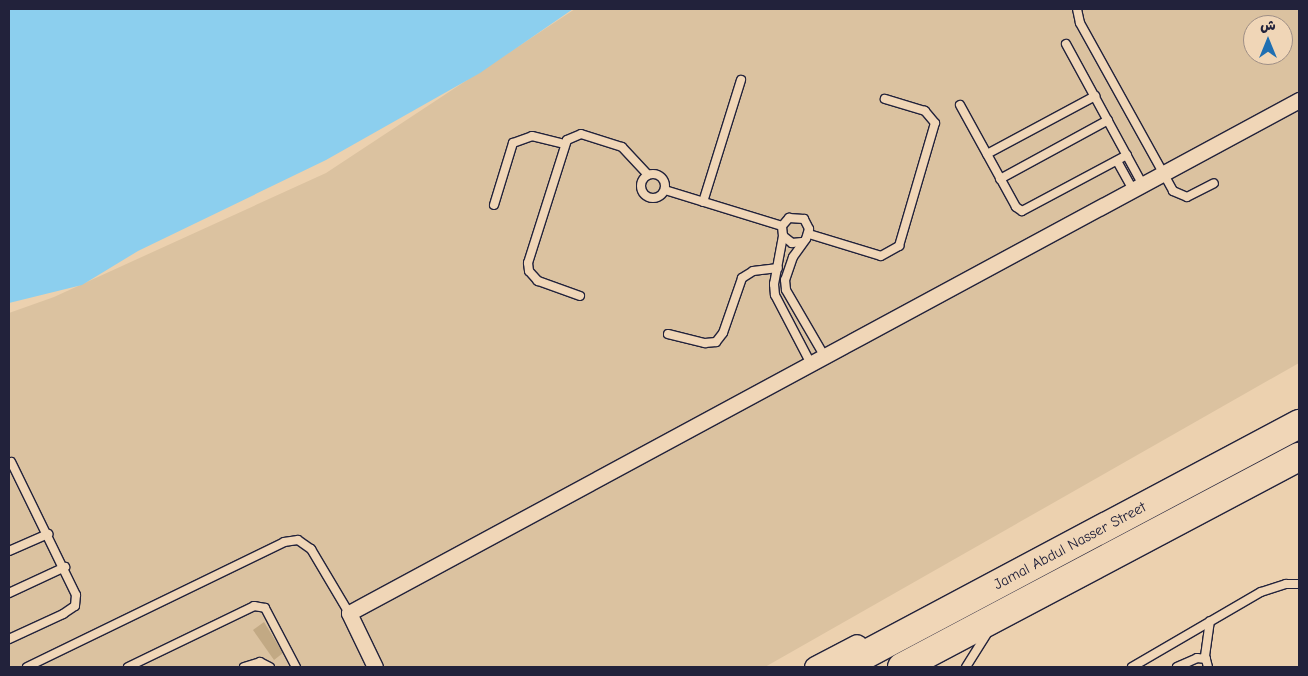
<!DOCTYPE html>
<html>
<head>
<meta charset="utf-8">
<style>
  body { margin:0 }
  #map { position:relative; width:1308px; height:676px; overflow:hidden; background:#ecd1af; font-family:"Comic Neue","Playpen Sans Arabic",sans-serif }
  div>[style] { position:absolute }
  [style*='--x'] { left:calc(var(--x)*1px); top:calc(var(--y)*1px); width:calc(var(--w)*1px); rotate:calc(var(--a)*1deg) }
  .built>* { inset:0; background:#dbc2a0 }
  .water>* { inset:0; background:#8ccfee }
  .building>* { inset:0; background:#c2a984 }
  .roads { filter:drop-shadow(1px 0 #22223b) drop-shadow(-1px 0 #22223b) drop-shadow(0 1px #22223b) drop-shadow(0 -1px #22223b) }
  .lane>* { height:8px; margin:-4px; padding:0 4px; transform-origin:4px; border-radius:4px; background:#f0d6b7 }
  .lane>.ring { margin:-4px; padding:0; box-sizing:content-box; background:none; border:8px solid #f0d6b7; border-radius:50% }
  .street>* { height:15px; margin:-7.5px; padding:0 7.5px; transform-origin:7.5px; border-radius:7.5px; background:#f0d6b7 }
  .secondary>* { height:21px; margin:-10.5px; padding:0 10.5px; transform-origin:10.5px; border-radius:10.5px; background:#f0d6b7 }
  .highway>* { height:28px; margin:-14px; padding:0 14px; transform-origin:14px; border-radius:14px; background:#f0d6b7 }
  span { translate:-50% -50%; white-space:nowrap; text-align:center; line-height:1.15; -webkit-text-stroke:5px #f0d6b7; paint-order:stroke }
  .street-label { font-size:15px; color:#22223b }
  .frame { position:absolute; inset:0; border:10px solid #22223b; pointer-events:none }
  .north { position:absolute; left:1243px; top:15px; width:50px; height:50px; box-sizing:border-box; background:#f0d6b7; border:1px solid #9e8e85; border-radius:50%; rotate:0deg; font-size:14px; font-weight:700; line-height:20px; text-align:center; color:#22223b }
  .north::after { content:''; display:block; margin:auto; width:18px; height:22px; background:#1f6fb2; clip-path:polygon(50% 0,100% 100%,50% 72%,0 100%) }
</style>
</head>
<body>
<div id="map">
  <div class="built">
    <div style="clip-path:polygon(evenodd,575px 9px,1299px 9px,1299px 363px,765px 667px,9px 667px,9px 313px,54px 297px,326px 173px,575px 9px,1253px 25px,1283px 25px,1283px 55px,1253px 55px,1253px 25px)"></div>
  </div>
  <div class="water">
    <div style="clip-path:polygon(9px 9px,573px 9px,480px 73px,326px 160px,138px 251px,82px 285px,9px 303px)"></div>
  </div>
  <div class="building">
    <div style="clip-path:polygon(264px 622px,283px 653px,274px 660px,253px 630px)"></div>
  </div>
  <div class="roads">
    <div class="lane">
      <div style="--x:1077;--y:9;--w:14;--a:78"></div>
      <div style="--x:1080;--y:23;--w:192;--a:61"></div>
      <div style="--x:1173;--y:191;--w:15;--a:23"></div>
      <div style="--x:1187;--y:197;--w:30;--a:-27"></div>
      <div style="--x:1066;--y:44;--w:161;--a:61.4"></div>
      <div style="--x:960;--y:105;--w:116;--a:61.2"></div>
      <div style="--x:1016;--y:207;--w:7;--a:34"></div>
      <div style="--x:1022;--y:211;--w:119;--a:-28.1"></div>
      <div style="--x:987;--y:154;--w:123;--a:-28.2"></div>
      <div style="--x:1117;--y:161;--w:33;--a:61"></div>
      <div class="ring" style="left:641px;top:174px;width:16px;height:16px"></div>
      <div style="--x:1000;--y:179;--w:123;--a:-28.6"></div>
      <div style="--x:665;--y:190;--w:122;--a:17.1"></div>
      <div style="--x:703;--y:202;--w:128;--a:-72.7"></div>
      <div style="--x:494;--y:205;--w:65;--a:-73"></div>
      <div style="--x:513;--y:143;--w:20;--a:-20"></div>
      <div style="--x:532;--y:136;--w:34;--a:14"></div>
      <div style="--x:809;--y:234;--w:75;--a:17"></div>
      <div style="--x:881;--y:256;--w:21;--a:-29"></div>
      <div style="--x:899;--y:246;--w:128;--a:-73.7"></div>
      <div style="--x:935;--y:123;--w:16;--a:-130"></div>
      <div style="--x:925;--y:111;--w:42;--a:-163.3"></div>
      <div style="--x:783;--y:236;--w:49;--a:100.6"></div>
      <div style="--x:774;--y:284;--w:11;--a:85"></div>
      <div style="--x:775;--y:295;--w:78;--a:62.4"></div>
      <div style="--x:802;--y:242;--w:10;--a:174"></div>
      <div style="--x:792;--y:243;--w:11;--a:-142"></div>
      <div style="--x:783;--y:236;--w:10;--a:-96"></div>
      <div style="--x:782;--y:226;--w:11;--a:-49"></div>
      <div style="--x:789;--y:218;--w:15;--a:4"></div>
      <div style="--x:804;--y:219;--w:11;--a:63"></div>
      <div style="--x:809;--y:229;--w:10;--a:107"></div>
      <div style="--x:806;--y:239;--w:22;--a:126"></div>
      <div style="--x:793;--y:257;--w:24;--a:109"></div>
      <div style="--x:785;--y:280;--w:10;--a:84"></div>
      <div style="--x:786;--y:290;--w:78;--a:59.8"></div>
      <div style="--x:580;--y:296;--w:45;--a:-160.3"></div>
      <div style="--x:538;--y:281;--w:13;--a:-132"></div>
      <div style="--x:529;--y:271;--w:8;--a:-97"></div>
      <div style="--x:528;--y:263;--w:129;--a:-72.4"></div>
      <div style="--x:567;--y:140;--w:15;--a:-23"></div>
      <div style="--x:581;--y:134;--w:43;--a:17.6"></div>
      <div style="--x:622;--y:147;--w:38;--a:47"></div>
      <div style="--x:668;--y:334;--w:38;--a:14"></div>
      <div style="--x:705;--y:343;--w:11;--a:-5"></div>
      <div style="--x:716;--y:342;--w:11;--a:-52"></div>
      <div style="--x:723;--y:333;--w:58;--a:-70.9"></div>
      <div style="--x:742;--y:278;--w:13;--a:-32"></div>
      <div style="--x:753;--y:271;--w:25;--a:-7"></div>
      <div style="--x:9;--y:551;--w:43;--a:-23.6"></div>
      <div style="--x:9;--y:593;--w:62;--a:-24.9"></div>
      <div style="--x:9;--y:639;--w:60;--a:-24.8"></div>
      <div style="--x:63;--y:614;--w:14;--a:-34"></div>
      <div style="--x:75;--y:606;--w:11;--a:-85"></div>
      <div style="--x:76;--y:595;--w:148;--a:-116"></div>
      <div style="--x:27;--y:667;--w:286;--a:-25.9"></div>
      <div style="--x:284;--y:542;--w:14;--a:-8"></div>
      <div style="--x:298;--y:540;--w:16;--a:35"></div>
      <div style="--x:311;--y:549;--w:74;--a:59.3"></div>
      <div style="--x:128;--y:667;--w:140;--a:-25.8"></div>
      <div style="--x:254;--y:606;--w:11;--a:10"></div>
      <div style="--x:265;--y:608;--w:67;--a:62.3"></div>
      <div style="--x:244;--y:667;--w:17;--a:-17"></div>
      <div style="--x:260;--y:662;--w:11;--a:27"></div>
      <div style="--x:966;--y:667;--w:38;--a:-58"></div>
      <div style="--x:1132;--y:667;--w:149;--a:-30.2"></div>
      <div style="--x:1261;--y:592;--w:26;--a:-18"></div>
      <div style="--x:1286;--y:584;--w:13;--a:0"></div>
      <div style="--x:1177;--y:667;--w:22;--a:-24"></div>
      <div style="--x:1197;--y:658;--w:9;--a:6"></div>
      <div style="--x:1208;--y:667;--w:11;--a:-105"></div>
      <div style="--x:1205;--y:656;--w:35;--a:-82"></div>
    </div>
    <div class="street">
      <div style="--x:375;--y:667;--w:60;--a:-115.7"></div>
      <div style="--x:349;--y:613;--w:1080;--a:-28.37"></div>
    </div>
    <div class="secondary">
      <div style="--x:815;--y:667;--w:47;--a:-27.6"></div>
    </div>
    <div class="highway">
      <div style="--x:842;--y:667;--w:518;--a:-28"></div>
      <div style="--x:902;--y:667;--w:449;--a:-27.9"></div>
    </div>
  </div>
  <div class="street-label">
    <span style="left:1070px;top:546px;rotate:-28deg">Jamal Abdul Nasser Street</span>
  </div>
  <div class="frame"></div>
  <div class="north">ش</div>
</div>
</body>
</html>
